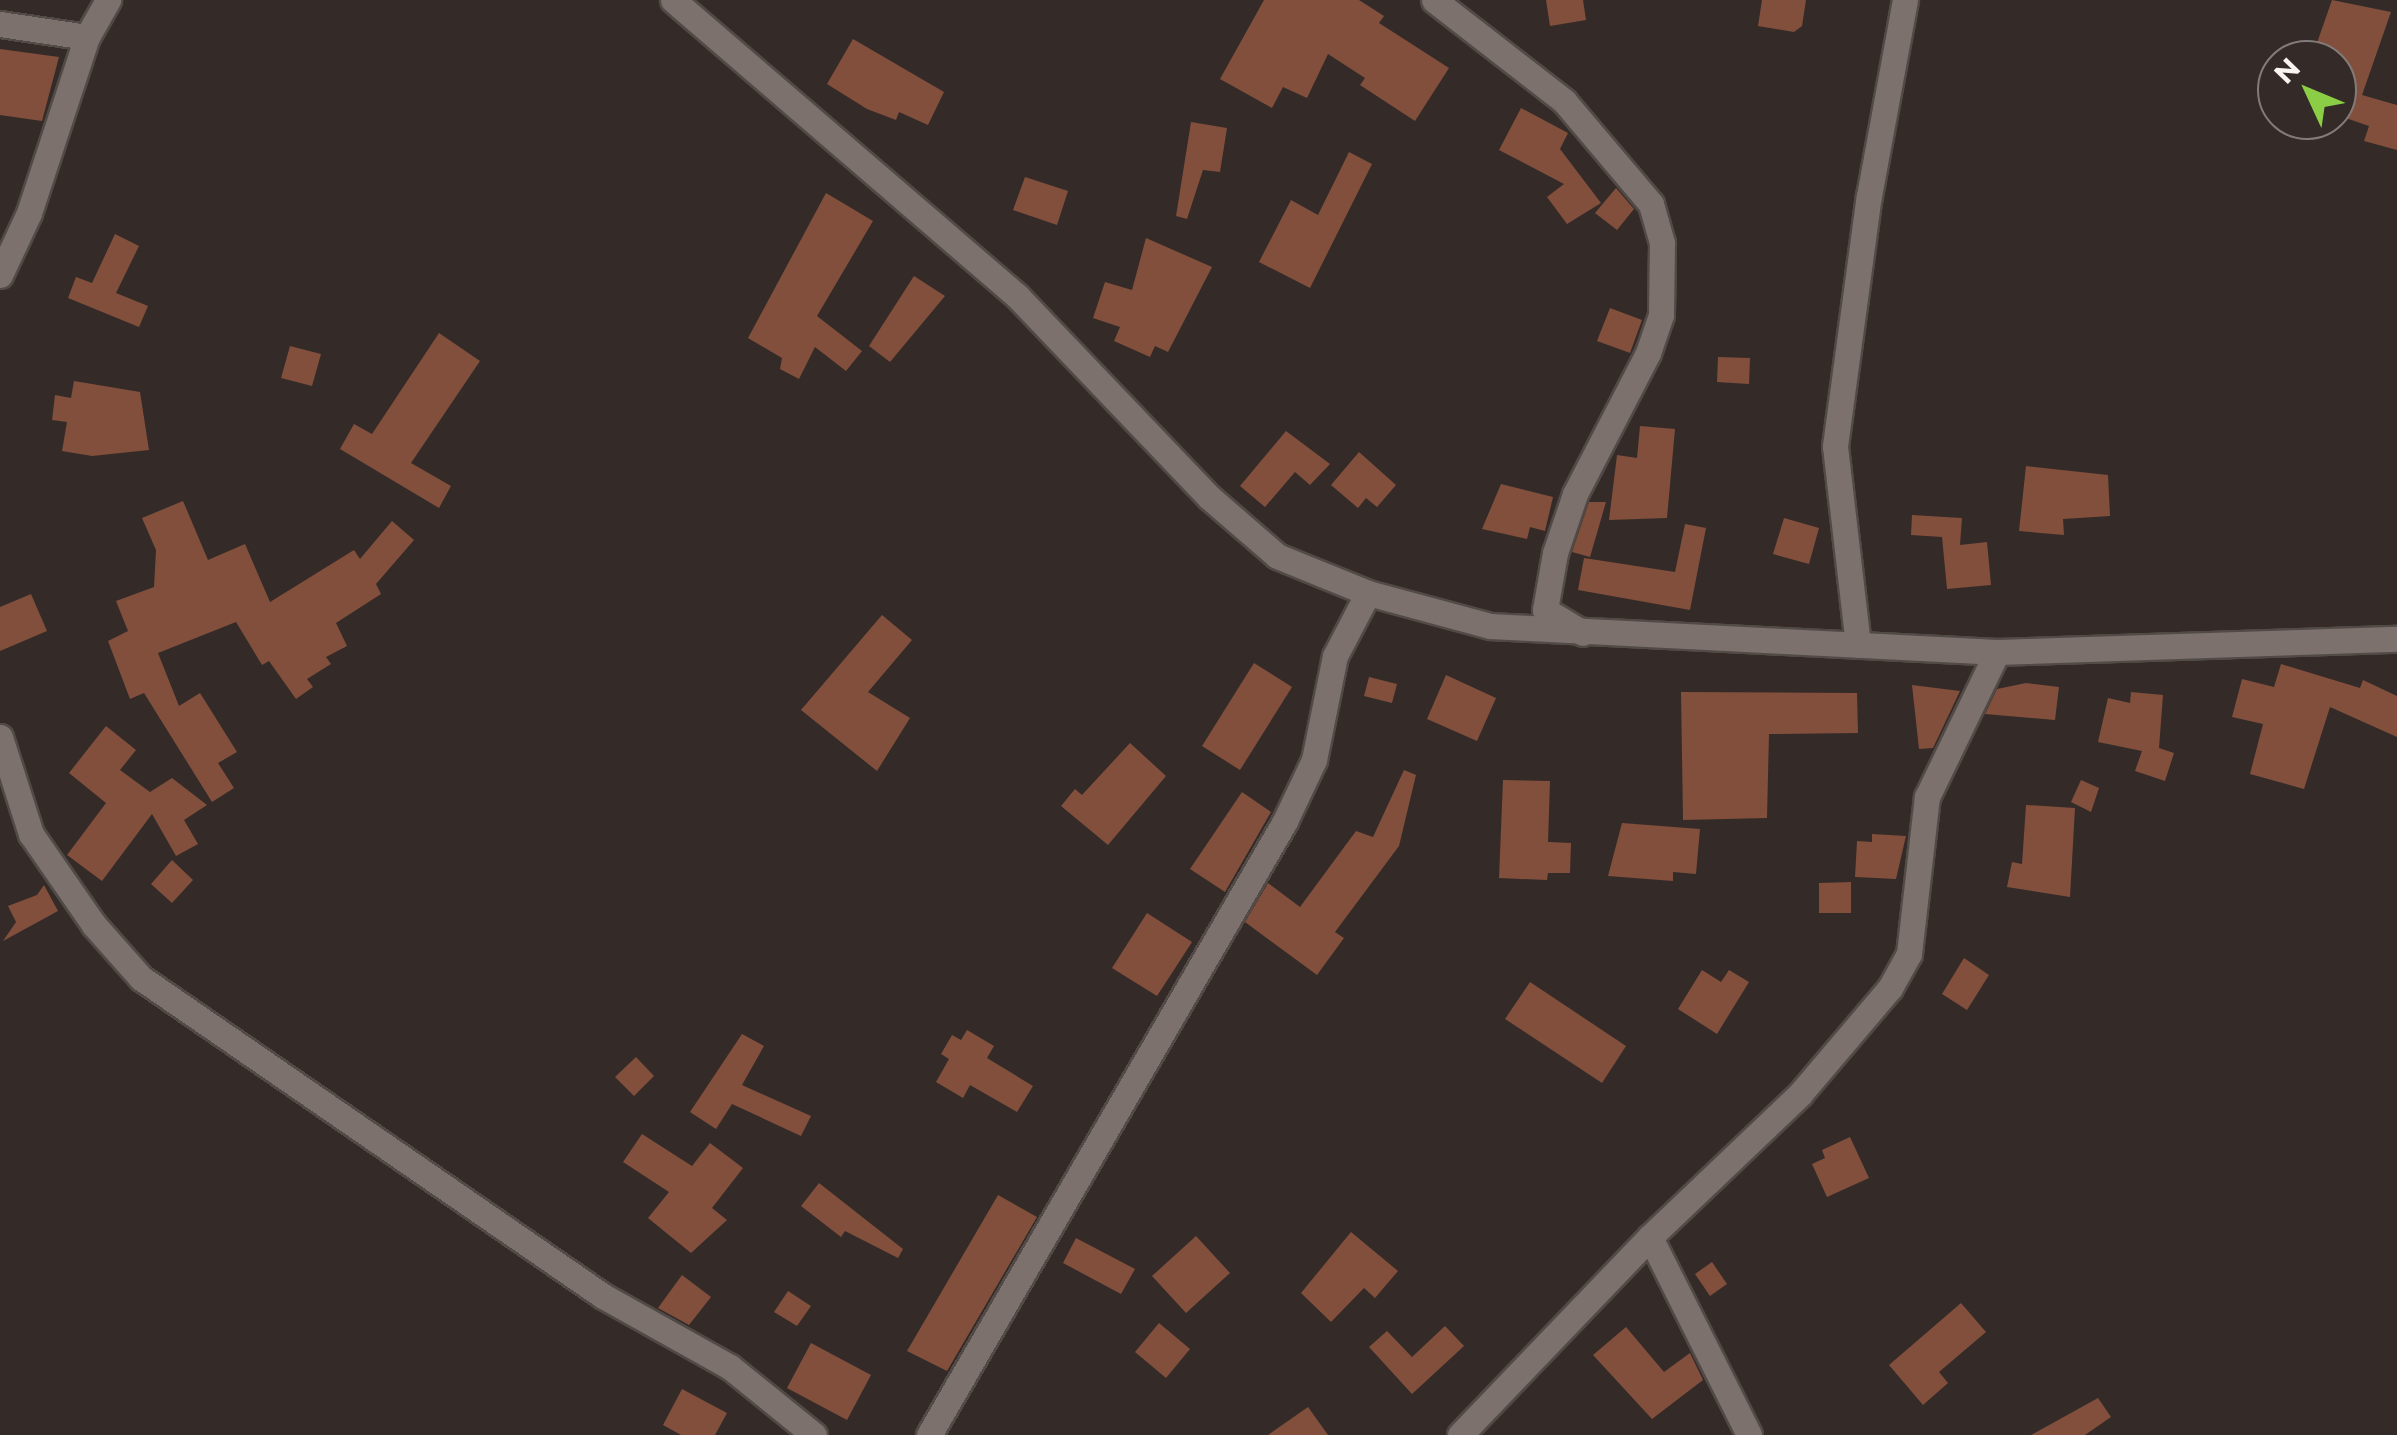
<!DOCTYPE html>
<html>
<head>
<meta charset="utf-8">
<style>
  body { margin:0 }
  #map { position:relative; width:2397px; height:1435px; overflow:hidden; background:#342b28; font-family:Montserrat,sans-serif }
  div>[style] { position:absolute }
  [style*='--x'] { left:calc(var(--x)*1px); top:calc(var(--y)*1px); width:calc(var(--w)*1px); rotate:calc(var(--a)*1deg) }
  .building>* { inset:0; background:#814f3c }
  .roads { filter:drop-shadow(2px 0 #514a46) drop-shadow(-2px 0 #514a46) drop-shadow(0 2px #514a46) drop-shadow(0 -2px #514a46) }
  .minor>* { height:25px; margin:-12.5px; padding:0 12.5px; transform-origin:12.5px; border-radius:12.5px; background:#7c716d }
  .tertiary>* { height:25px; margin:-12.5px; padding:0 12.5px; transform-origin:12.5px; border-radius:12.5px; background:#7c716d }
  span { translate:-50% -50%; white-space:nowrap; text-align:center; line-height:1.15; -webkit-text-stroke:8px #342b28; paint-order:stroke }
  .north { position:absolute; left:2257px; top:40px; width:100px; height:100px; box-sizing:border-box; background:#342b28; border:2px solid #837b78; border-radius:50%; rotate:314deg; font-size:28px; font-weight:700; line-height:40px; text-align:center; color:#f9f3f1 }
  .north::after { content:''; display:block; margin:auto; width:35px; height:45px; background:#8bce46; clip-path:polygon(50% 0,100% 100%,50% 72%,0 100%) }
</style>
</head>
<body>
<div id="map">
  <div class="building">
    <div style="clip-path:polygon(1264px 0,1359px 0,1384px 16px,1379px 23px,1449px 68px,1415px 121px,1360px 85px,1365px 78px,1328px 54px,1307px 98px,1283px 87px,1272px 108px,1220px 79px)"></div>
    <div style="clip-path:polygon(1546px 0,1583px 0,1586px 20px,1550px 26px)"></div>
    <div style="clip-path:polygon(1762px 0,1806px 0,1802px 26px,1794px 32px,1758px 26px)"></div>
    <div style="clip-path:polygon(2332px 0,2391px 12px,2362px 95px,2397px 105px,2397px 150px,2364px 141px,2369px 126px,2337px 115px,2337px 60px,2311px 60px)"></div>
    <div style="clip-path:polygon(853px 39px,944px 92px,928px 125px,899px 112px,896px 120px,867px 109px,827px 84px)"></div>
    <div style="clip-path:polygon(0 49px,59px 57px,42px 121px,0 115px)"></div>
    <div style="clip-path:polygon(1521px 108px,1568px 133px,1560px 149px,1601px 203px,1567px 224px,1547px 197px,1564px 184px,1499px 150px)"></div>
    <div style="clip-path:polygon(1191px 122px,1227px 128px,1220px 172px,1203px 170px,1187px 219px,1176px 216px)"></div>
    <div style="clip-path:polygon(1349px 152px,1372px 164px,1310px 288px,1259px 262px,1291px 200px,1318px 215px)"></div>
    <div style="clip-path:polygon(1025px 177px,1068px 191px,1057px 225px,1013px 210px)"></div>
    <div style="clip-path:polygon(1616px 188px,1634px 209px,1617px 230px,1595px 213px)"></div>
    <div style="clip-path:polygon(826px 193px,873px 221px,817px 316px,862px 351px,846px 371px,815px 347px,799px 379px,780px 369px,782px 358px,748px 338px)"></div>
    <div style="clip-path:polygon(115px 234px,139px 246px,116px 293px,148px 306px,139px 327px,68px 298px,76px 277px,92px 283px)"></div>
    <div style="clip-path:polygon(1146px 238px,1212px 267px,1168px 352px,1155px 346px,1150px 357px,1114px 341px,1120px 327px,1093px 318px,1105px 282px,1132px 290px)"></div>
    <div style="clip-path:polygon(914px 276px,945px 296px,890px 362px,869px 346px)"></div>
    <div style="clip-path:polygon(1610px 308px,1642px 320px,1630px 353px,1597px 341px)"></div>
    <div style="clip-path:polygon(439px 333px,480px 361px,411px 463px,451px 486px,439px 508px,340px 449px,354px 424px,372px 434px)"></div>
    <div style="clip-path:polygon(290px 346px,321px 354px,312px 386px,281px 378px)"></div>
    <div style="clip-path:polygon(1718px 357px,1750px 358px,1749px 384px,1717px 382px)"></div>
    <div style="clip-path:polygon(74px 381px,140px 392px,149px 450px,92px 456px,62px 451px,67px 422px,52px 420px,55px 395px,71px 398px)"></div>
    <div style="clip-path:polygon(1640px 426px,1675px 429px,1667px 518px,1609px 520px,1617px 455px,1637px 458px)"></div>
    <div style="clip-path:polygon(1286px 431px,1330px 464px,1310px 485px,1295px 472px,1265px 507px,1240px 486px)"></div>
    <div style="clip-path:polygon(1359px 452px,1396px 485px,1377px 507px,1366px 498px,1358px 508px,1331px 485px)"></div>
    <div style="clip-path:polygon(2026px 466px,2108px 475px,2110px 516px,2063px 519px,2064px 535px,2019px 531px)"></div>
    <div style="clip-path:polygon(1501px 484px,1553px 497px,1545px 531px,1530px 527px,1527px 539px,1482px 529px)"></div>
    <div style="clip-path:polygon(183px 501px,208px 560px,245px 544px,270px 602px,354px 550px,360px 559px,392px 521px,414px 540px,376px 584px,381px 594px,336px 623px,347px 646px,326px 657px,331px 664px,307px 679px,313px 687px,296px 699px,269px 661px,262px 665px,236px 622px,158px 653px,179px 706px,200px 693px,237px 752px,218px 763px,234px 788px,212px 802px,144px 693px,130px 699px,108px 641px,128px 631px,116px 601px,154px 587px,156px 550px,142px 518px)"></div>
    <div style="clip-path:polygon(1589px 502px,1606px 502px,1590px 557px,1572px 552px)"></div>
    <div style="clip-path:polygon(1912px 515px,1962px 518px,1960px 545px,1987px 542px,1991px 585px,1947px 589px,1942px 537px,1911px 535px)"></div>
    <div style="clip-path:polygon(1784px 518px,1819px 528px,1809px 564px,1773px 554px)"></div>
    <div style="clip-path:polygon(1685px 524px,1706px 528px,1690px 610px,1578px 590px,1584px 558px,1675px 572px)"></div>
    <div style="clip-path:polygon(31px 594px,47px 631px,0 651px,0 607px)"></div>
    <div style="clip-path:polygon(882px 615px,912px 640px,868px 692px,910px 718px,877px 771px,801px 710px)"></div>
    <div style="clip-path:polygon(1254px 663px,1292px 687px,1240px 770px,1202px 746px)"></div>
    <div style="clip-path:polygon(2281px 664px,2360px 688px,2363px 680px,2397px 696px,2397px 737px,2330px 707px,2304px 789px,2250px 774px,2263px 724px,2232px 717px,2242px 679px,2274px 687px)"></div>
    <div style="clip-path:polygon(1446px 675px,1496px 698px,1477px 741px,1427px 719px)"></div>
    <div style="clip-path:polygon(1369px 677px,1397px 684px,1392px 703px,1364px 696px)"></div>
    <div style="clip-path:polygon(2026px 683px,2059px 687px,2055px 720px,1985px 714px,1997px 689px)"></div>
    <div style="clip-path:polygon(1912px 685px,1960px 691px,1933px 748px,1919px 749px)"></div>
    <div style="clip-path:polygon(1681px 692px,1857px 693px,1858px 733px,1769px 734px,1767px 818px,1683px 820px)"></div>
    <div style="clip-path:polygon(2131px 692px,2163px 695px,2159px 748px,2174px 753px,2165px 781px,2135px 771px,2142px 751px,2098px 742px,2108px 698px,2130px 703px)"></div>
    <div style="clip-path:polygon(106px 726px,136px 750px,120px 770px,150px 792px,172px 778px,207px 805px,184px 820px,198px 844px,176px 856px,152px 814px,102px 881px,67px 855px,106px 803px,69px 773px)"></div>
    <div style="clip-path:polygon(1130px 743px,1166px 776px,1108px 845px,1061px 806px,1075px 789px,1082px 795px)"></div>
    <div style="clip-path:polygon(1404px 770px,1416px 775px,1399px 846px,1335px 932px,1344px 938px,1317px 975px,1245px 922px,1268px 883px,1300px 907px,1356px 831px,1373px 837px)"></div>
    <div style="clip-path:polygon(1503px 780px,1550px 781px,1548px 842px,1571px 843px,1570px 873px,1548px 873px,1547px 880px,1499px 878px)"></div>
    <div style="clip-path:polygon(2081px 780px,2099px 788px,2091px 812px,2071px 802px)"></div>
    <div style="clip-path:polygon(1242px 792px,1271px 812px,1225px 892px,1190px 869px)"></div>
    <div style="clip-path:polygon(2026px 805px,2075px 808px,2070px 897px,2007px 887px,2012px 862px,2022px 864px)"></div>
    <div style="clip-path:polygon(1622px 823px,1700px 829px,1696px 874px,1673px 872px,1673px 881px,1608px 876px)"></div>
    <div style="clip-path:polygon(1872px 834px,1906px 836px,1896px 879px,1855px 877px,1857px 841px,1872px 842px)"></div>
    <div style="clip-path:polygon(172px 860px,193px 880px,172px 903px,151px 884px)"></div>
    <div style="clip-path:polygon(1851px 882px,1851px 913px,1819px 913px,1819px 883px)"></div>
    <div style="clip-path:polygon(44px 885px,58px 911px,3px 941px,16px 922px,8px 906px,37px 895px)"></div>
    <div style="clip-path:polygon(1147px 913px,1192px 942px,1157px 996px,1112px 968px)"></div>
    <div style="clip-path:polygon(1964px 958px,1989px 975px,1967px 1010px,1942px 994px)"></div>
    <div style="clip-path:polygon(1702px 970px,1721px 982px,1729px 970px,1749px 982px,1717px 1034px,1678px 1009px)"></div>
    <div style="clip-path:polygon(1530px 982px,1626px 1046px,1602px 1083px,1505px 1019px)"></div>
    <div style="clip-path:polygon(967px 1030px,994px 1046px,987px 1058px,1033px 1086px,1017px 1112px,970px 1085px,963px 1098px,936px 1082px,949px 1059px,941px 1054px,952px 1035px,961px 1040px)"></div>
    <div style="clip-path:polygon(742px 1034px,764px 1046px,742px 1085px,811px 1116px,801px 1136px,732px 1104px,716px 1129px,690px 1112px)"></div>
    <div style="clip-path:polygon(636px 1057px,654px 1076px,634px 1096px,615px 1077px)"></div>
    <div style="clip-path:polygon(642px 1134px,692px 1166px,710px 1143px,743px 1168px,712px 1208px,727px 1220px,691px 1253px,648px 1218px,669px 1192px,623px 1162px)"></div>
    <div style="clip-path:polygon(1850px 1137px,1869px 1178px,1827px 1197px,1812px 1164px,1825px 1158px,1822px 1150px)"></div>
    <div style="clip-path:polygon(819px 1183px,903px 1249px,898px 1258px,845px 1231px,841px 1237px,801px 1206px)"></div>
    <div style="clip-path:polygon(998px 1195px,1037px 1217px,947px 1371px,907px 1351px)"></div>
    <div style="clip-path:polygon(1351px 1232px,1398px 1271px,1375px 1298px,1364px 1288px,1331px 1322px,1301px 1293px)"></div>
    <div style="clip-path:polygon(1196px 1236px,1230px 1273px,1186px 1313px,1152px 1276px)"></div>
    <div style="clip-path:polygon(1076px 1238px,1135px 1269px,1121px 1294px,1063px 1263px)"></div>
    <div style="clip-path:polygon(1712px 1262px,1727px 1284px,1710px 1296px,1695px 1274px)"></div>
    <div style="clip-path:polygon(682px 1275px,711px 1297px,689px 1325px,658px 1308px)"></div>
    <div style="clip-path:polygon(788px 1291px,811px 1306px,797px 1326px,774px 1312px)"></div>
    <div style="clip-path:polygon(1961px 1303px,1986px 1332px,1939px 1372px,1948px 1383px,1923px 1405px,1889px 1365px)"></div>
    <div style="clip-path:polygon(1159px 1323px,1190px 1349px,1166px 1378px,1135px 1352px)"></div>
    <div style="clip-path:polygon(1445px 1326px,1464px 1346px,1412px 1394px,1369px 1347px,1387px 1331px,1412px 1357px)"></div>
    <div style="clip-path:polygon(1626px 1327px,1664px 1372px,1690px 1353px,1703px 1380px,1652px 1419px,1593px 1355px)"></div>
    <div style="clip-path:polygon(811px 1343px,871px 1375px,847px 1420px,787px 1388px)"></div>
    <div style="clip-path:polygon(682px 1389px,727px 1413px,715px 1435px,681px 1435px,663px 1425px)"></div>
    <div style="clip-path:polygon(2098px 1398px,2111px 1417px,2085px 1435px,2031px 1435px)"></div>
    <div style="clip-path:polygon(1308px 1407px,1328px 1435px,1268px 1435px)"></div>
  </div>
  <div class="roads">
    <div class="minor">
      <div style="--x:1434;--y:0;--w:165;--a:37.8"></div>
      <div style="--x:1564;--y:101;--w:135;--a:49.8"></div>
      <div style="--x:1651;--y:204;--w:41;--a:74.2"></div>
      <div style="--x:1662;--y:243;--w:72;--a:90.8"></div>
      <div style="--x:1661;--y:315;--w:40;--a:108.9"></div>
      <div style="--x:1648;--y:353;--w:159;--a:117.4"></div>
      <div style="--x:1575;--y:494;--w:62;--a:108.7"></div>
      <div style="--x:1555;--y:553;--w:58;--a:100"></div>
      <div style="--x:1545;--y:610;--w:44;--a:31.2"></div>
      <div style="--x:0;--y:24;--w:88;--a:8.5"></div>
      <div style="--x:0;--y:275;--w:68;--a:-64.9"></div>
      <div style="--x:29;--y:213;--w:185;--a:-71.8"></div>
      <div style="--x:87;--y:37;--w:43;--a:-60.4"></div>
      <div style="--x:1858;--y:645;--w:200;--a:-96.6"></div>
      <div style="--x:1835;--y:446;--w:252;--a:-82.3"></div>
      <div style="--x:1869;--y:196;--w:199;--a:-79.6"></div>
      <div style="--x:0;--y:737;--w:102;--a:72.3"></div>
      <div style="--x:31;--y:834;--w:111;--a:55.3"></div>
      <div style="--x:94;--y:925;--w:71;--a:48.4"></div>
      <div style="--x:141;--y:978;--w:561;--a:34.54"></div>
      <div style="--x:603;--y:1296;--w:145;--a:29.2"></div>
      <div style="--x:730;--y:1367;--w:108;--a:39"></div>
      <div style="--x:1650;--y:1237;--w:221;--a:63.4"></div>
      <div style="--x:929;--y:1435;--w:710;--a:-59.89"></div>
      <div style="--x:1285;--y:821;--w:68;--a:-64.6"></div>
      <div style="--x:1314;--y:760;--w:106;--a:-78.6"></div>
      <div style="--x:1335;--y:656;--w:71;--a:-62.4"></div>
      <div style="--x:1460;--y:1435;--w:274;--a:-46.2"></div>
      <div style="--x:1650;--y:1237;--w:207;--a:-43.6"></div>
      <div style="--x:1800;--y:1094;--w:139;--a:-49.7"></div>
      <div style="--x:1890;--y:988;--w:39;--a:-61"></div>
      <div style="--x:1909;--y:954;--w:158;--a:-83.5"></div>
      <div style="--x:1927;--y:797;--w:161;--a:-64.2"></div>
    </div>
    <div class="tertiary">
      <div style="--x:673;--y:0;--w:454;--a:40.7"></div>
      <div style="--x:1017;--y:296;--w:278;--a:46.3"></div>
      <div style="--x:1209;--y:497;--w:90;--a:40.9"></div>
      <div style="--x:1277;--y:556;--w:98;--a:22.1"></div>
      <div style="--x:1368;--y:593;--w:126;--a:15.1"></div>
      <div style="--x:1490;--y:626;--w:508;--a:2.94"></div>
      <div style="--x:1997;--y:652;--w:400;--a:-1.9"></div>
    </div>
  </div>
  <div class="north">N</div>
</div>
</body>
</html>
